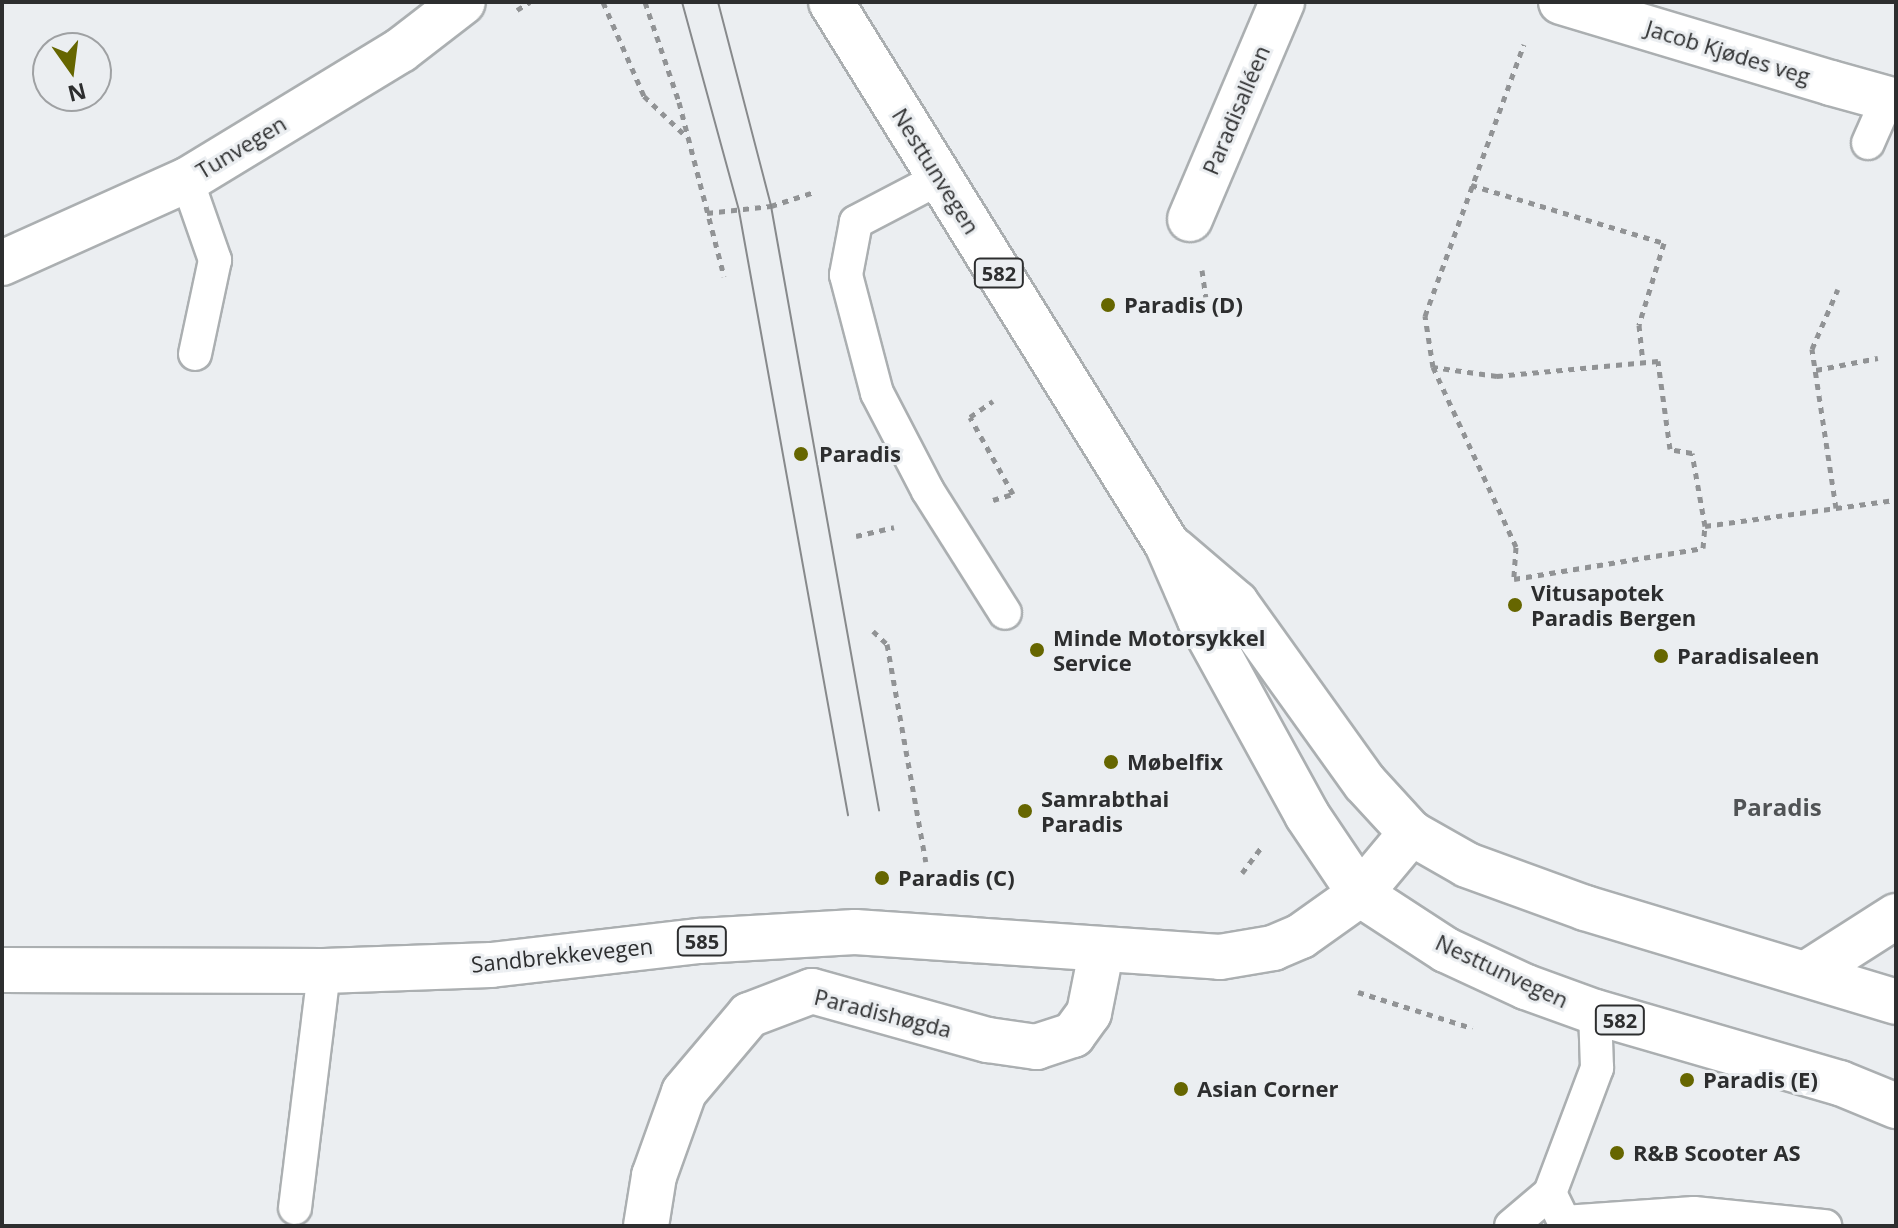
<!DOCTYPE html>
<html>
<head>
<meta charset="utf-8">
<style>
  body { margin:0 }
  #map { position:relative; width:1898px; height:1228px; overflow:hidden; background:#ebeef1; font-family:"Open Sans",sans-serif }
  div>[style] { position:absolute }
  [style*='--x'] { left:calc(var(--x)*1px); top:calc(var(--y)*1px); width:calc(var(--w)*1px); rotate:calc(var(--a)*1deg) }
  .path>* { height:5px; margin-top:-2.5px; transform-origin:0; background:repeating-linear-gradient(90deg,#919395 0 6px,transparent 0 12px) }
  .roads { filter:drop-shadow(2px 0 #abafb1) drop-shadow(-2px 0 #abafb1) drop-shadow(0 2px #abafb1) drop-shadow(0 -2px #abafb1) }
  .service>* { height:32px; margin:-16px; padding:0 16px; transform-origin:16px; border-radius:16px; background:#fff }
  .pedestrian>* { height:44px; margin:-22px; padding:0 22px; transform-origin:22px; border-radius:22px; background:#fff }
  .minor>* { height:44px; margin:-22px; padding:0 22px; transform-origin:22px; border-radius:22px; background:#fff }
  .secondary>* { height:44px; margin:-22px; padding:0 22px; transform-origin:22px; border-radius:22px; background:#fff }
  .primary>* { height:44px; margin:-22px; padding:0 22px; transform-origin:22px; border-radius:22px; background:#fff }
  .tram>* { height:2px; margin:-1px; padding:0 1px; transform-origin:1px; border-radius:1px; background:#87898b }
  .dots>* { width:22px; height:22px; translate:-50% -50%; box-sizing:border-box; border:4px solid #ebeef1; border-radius:50% }
  span { translate:-50% -50%; white-space:nowrap; text-align:center; line-height:1.15; -webkit-text-stroke:6px #ebeef1; paint-order:stroke }
  .shield-label span { padding:2px 6px; background:#ebeef1; border:2px solid; border-radius:6px; -webkit-text-stroke-width:0 }
  .shield-label { font-size:20px; color:#2d2e2f; font-weight:700 }
  .street-label { font-size:22px; color:#2d2e2f }
  .poi-label { font-size:22px; color:#2d2e2f; font-weight:700 }
  .left { translate:0 -50%; text-align:left }
  .neighbourhood-label { font-size:24px; color:#505355; font-weight:700 }
  .frame { position:absolute; inset:0; border:4px solid #2d2e2f; pointer-events:none }
  .north { position:absolute; left:32px; top:32px; width:80px; height:80px; box-sizing:border-box; background:#ebeef1; border:2px solid #9fa1a3; border-radius:50%; rotate:166deg; font-size:22px; font-weight:700; line-height:32px; text-align:center; color:#2d2e2f }
  .north::after { content:''; display:block; margin:auto; width:28px; height:36px; background:#660; clip-path:polygon(50% 0,100% 100%,50% 72%,0 100%) }
</style>
</head>
<body>
<div id="map">
  <div class="path">
    <div style="--x:603;--y:2;--w:103;--a:66.4"></div>
    <div style="--x:644;--y:96;--w:61;--a:43.7"></div>
    <div style="--x:645;--y:2;--w:106;--a:71.2"></div>
    <div style="--x:679;--y:102;--w:180;--a:75.5"></div>
    <div style="--x:517;--y:10;--w:15;--a:-32"></div>
    <div style="--x:1471;--y:185;--w:202;--a:16.7"></div>
    <div style="--x:1664;--y:243;--w:86;--a:107"></div>
    <div style="--x:1639;--y:325;--w:39;--a:84"></div>
    <div style="--x:707;--y:213;--w:64;--a:-6.2"></div>
    <div style="--x:771;--y:206;--w:45;--a:-18"></div>
    <div style="--x:1202;--y:270;--w:27;--a:82"></div>
    <div style="--x:1433;--y:367;--w:198;--a:65.2"></div>
    <div style="--x:1516;--y:547;--w:32;--a:94"></div>
    <div style="--x:1514;--y:579;--w:192;--a:-9.3"></div>
    <div style="--x:1703;--y:548;--w:22;--a:-85"></div>
    <div style="--x:1705;--y:526;--w:74;--a:-100.1"></div>
    <div style="--x:1692;--y:453;--w:22;--a:-170"></div>
    <div style="--x:1670;--y:449;--w:89;--a:-97.8"></div>
    <div style="--x:1658;--y:361;--w:162;--a:174.7"></div>
    <div style="--x:1497;--y:376;--w:65;--a:-172"></div>
    <div style="--x:1433;--y:367;--w:52;--a:-98.9"></div>
    <div style="--x:1425;--y:316;--w:289;--a:-70"></div>
    <div style="--x:1816;--y:370;--w:63;--a:-11"></div>
    <div style="--x:993;--y:500;--w:21;--a:-17"></div>
    <div style="--x:1013;--y:494;--w:88;--a:-119.2"></div>
    <div style="--x:970;--y:417;--w:28;--a:-35"></div>
    <div style="--x:1836;--y:508;--w:161;--a:-98.6"></div>
    <div style="--x:1812;--y:349;--w:65;--a:-66.6"></div>
    <div style="--x:1705;--y:526;--w:193;--a:-7.8"></div>
    <div style="--x:856;--y:536;--w:39;--a:-13"></div>
    <div style="--x:873;--y:631;--w:19;--a:43"></div>
    <div style="--x:887;--y:644;--w:221;--a:79.9"></div>
    <div style="--x:1242;--y:873;--w:31;--a:-53"></div>
    <div style="--x:1358;--y:992;--w:120;--a:17.5"></div>
  </div>
  <div class="roads">
    <div class="service">
      <div style="--x:1868;--y:143;--w:47;--a:-66.2"></div>
      <div style="--x:940;--y:178;--w:95;--a:152.4"></div>
      <div style="--x:856;--y:222;--w:54;--a:100.7"></div>
      <div style="--x:846;--y:275;--w:122;--a:75.3"></div>
      <div style="--x:877;--y:393;--w:110;--a:62.5"></div>
      <div style="--x:928;--y:491;--w:144;--a:57.7"></div>
      <div style="--x:187;--y:180;--w:85;--a:70.7"></div>
      <div style="--x:215;--y:260;--w:96;--a:102"></div>
      <div style="--x:1550;--y:1193;--w:32;--a:64"></div>
      <div style="--x:1564;--y:1222;--w:130;--a:-4"></div>
      <div style="--x:1694;--y:1213;--w:132;--a:5.7"></div>
      <div style="--x:295;--y:1208;--w:239;--a:-83"></div>
      <div style="--x:1511;--y:1226;--w:51;--a:-40.2"></div>
      <div style="--x:1550;--y:1193;--w:134;--a:-69.4"></div>
      <div style="--x:1597;--y:1068;--w:56;--a:-92"></div>
    </div>
    <div class="pedestrian">
      <div style="--x:1561;--y:2;--w:282;--a:16.7"></div>
      <div style="--x:1190;--y:219;--w:236;--a:-67"></div>
    </div>
    <div class="minor">
      <div style="--x:1831;--y:83;--w:67;--a:15.5"></div>
      <div style="--x:2;--y:263;--w:203;--a:-24.2"></div>
      <div style="--x:187;--y:180;--w:250;--a:-31.3"></div>
      <div style="--x:401;--y:50;--w:78;--a:-37.7"></div>
      <div style="--x:646;--y:1226;--w:51;--a:-80.9"></div>
      <div style="--x:654;--y:1176;--w:89;--a:-70.3"></div>
      <div style="--x:684;--y:1092;--w:101;--a:-49.8"></div>
      <div style="--x:749;--y:1015;--w:67;--a:-20.9"></div>
      <div style="--x:812;--y:991;--w:183;--a:15.6"></div>
      <div style="--x:988;--y:1040;--w:49;--a:8.3"></div>
      <div style="--x:1036;--y:1047;--w:39;--a:-18"></div>
      <div style="--x:1073;--y:1035;--w:27;--a:-54"></div>
      <div style="--x:1089;--y:1013;--w:61;--a:-78.7"></div>
    </div>
    <div class="secondary">
      <div style="--x:1807;--y:973;--w:106;--a:-32.6"></div>
    </div>
    <div class="primary">
      <div style="--x:831;--y:2;--w:638;--a:58.2"></div>
      <div style="--x:1167;--y:544;--w:83;--a:66.5"></div>
      <div style="--x:1200;--y:620;--w:222;--a:61.2"></div>
      <div style="--x:1307;--y:815;--w:95;--a:56.1"></div>
      <div style="--x:1360;--y:894;--w:103;--a:33.1"></div>
      <div style="--x:1446;--y:950;--w:88;--a:24.8"></div>
      <div style="--x:1526;--y:987;--w:73;--a:19.9"></div>
      <div style="--x:1595;--y:1012;--w:255;--a:16.2"></div>
      <div style="--x:1840;--y:1083;--w:61;--a:22.3"></div>
      <div style="--x:1174;--y:550;--w:82;--a:40.5"></div>
      <div style="--x:1236;--y:603;--w:221;--a:54.4"></div>
      <div style="--x:1365;--y:783;--w:68;--a:47.4"></div>
      <div style="--x:1411;--y:833;--w:64;--a:29.7"></div>
      <div style="--x:1467;--y:865;--w:126;--a:20"></div>
      <div style="--x:1585;--y:908;--w:325;--a:16.8"></div>
      <div style="--x:2;--y:970;--w:322;--a:0.2"></div>
      <div style="--x:324;--y:971;--w:167;--a:-2.1"></div>
      <div style="--x:491;--y:965;--w:210;--a:-6.6"></div>
      <div style="--x:700;--y:941;--w:155;--a:-3.3"></div>
      <div style="--x:855;--y:932;--w:366;--a:3.9"></div>
      <div style="--x:1220;--y:957;--w:54;--a:-9.6"></div>
      <div style="--x:1273;--y:948;--w:30;--a:-23"></div>
      <div style="--x:1301;--y:936;--w:72;--a:-35.4"></div>
      <div style="--x:1360;--y:894;--w:80;--a:-50.1"></div>
    </div>
  </div>
  <div class="tram">
    <div style="--x:682;--y:2;--w:217;--a:74.7"></div>
    <div style="--x:739;--y:211;--w:614;--a:79.77"></div>
    <div style="--x:718;--y:2;--w:211;--a:75.4"></div>
    <div style="--x:771;--y:206;--w:614;--a:79.86"></div>
  </div>
  <div class="dots">
    <div style="left:1108px;top:305px;background:#660"></div>
    <div style="left:801px;top:454px;background:#660"></div>
    <div style="left:1515px;top:605px;background:#660"></div>
    <div style="left:1037px;top:650px;background:#660"></div>
    <div style="left:1661px;top:656px;background:#660"></div>
    <div style="left:1111px;top:762px;background:#660"></div>
    <div style="left:1025px;top:811px;background:#660"></div>
    <div style="left:882px;top:878px;background:#660"></div>
    <div style="left:1687px;top:1080px;background:#660"></div>
    <div style="left:1181px;top:1089px;background:#660"></div>
    <div style="left:1617px;top:1153px;background:#660"></div>
  </div>
  <div class="shield-label">
    <span style="left:999px;top:273px">582</span>
    <span style="left:702px;top:941px">585</span>
    <span style="left:1620px;top:1020px">582</span>
  </div>
  <div class="street-label">
    <span style="left:1728px;top:52px;rotate:17deg">Jacob Kjødes veg</span>
    <span style="left:1236px;top:110px;rotate:-67deg">Paradisalléen</span>
    <span style="left:241px;top:147px;rotate:-31deg">Tunvegen</span>
    <span style="left:936px;top:171px;rotate:58deg">Nesttunvegen</span>
    <span style="left:562px;top:955px;rotate:-6deg">Sandbrekkevegen</span>
    <span style="left:1502px;top:971px;rotate:25deg">Nesttunvegen</span>
    <span style="left:883px;top:1013px;rotate:14deg">Paradishøgda</span>
  </div>
  <div class="poi-label">
    <span class="left" style="left:1124px;top:305px">Paradis (D)</span>
    <span class="left" style="left:819px;top:454px">Paradis</span>
    <span class="left" style="left:1531px;top:605px">Vitusapotek<br>Paradis Bergen</span>
    <span class="left" style="left:1053px;top:650px">Minde Motorsykkel<br>Service</span>
    <span class="left" style="left:1677px;top:656px">Paradisaleen</span>
    <span class="left" style="left:1127px;top:762px">Møbelfix</span>
    <span class="left" style="left:1041px;top:811px">Samrabthai<br>Paradis</span>
    <span class="left" style="left:898px;top:878px">Paradis (C)</span>
    <span class="left" style="left:1703px;top:1080px">Paradis (E)</span>
    <span class="left" style="left:1197px;top:1089px">Asian Corner</span>
    <span class="left" style="left:1633px;top:1153px">R&amp;B Scooter AS</span>
  </div>
  <div class="neighbourhood-label">
    <span style="left:1777px;top:807px">Paradis</span>
  </div>
  <div class="frame"></div>
  <div class="north">N</div>
</div>
</body>
</html>
